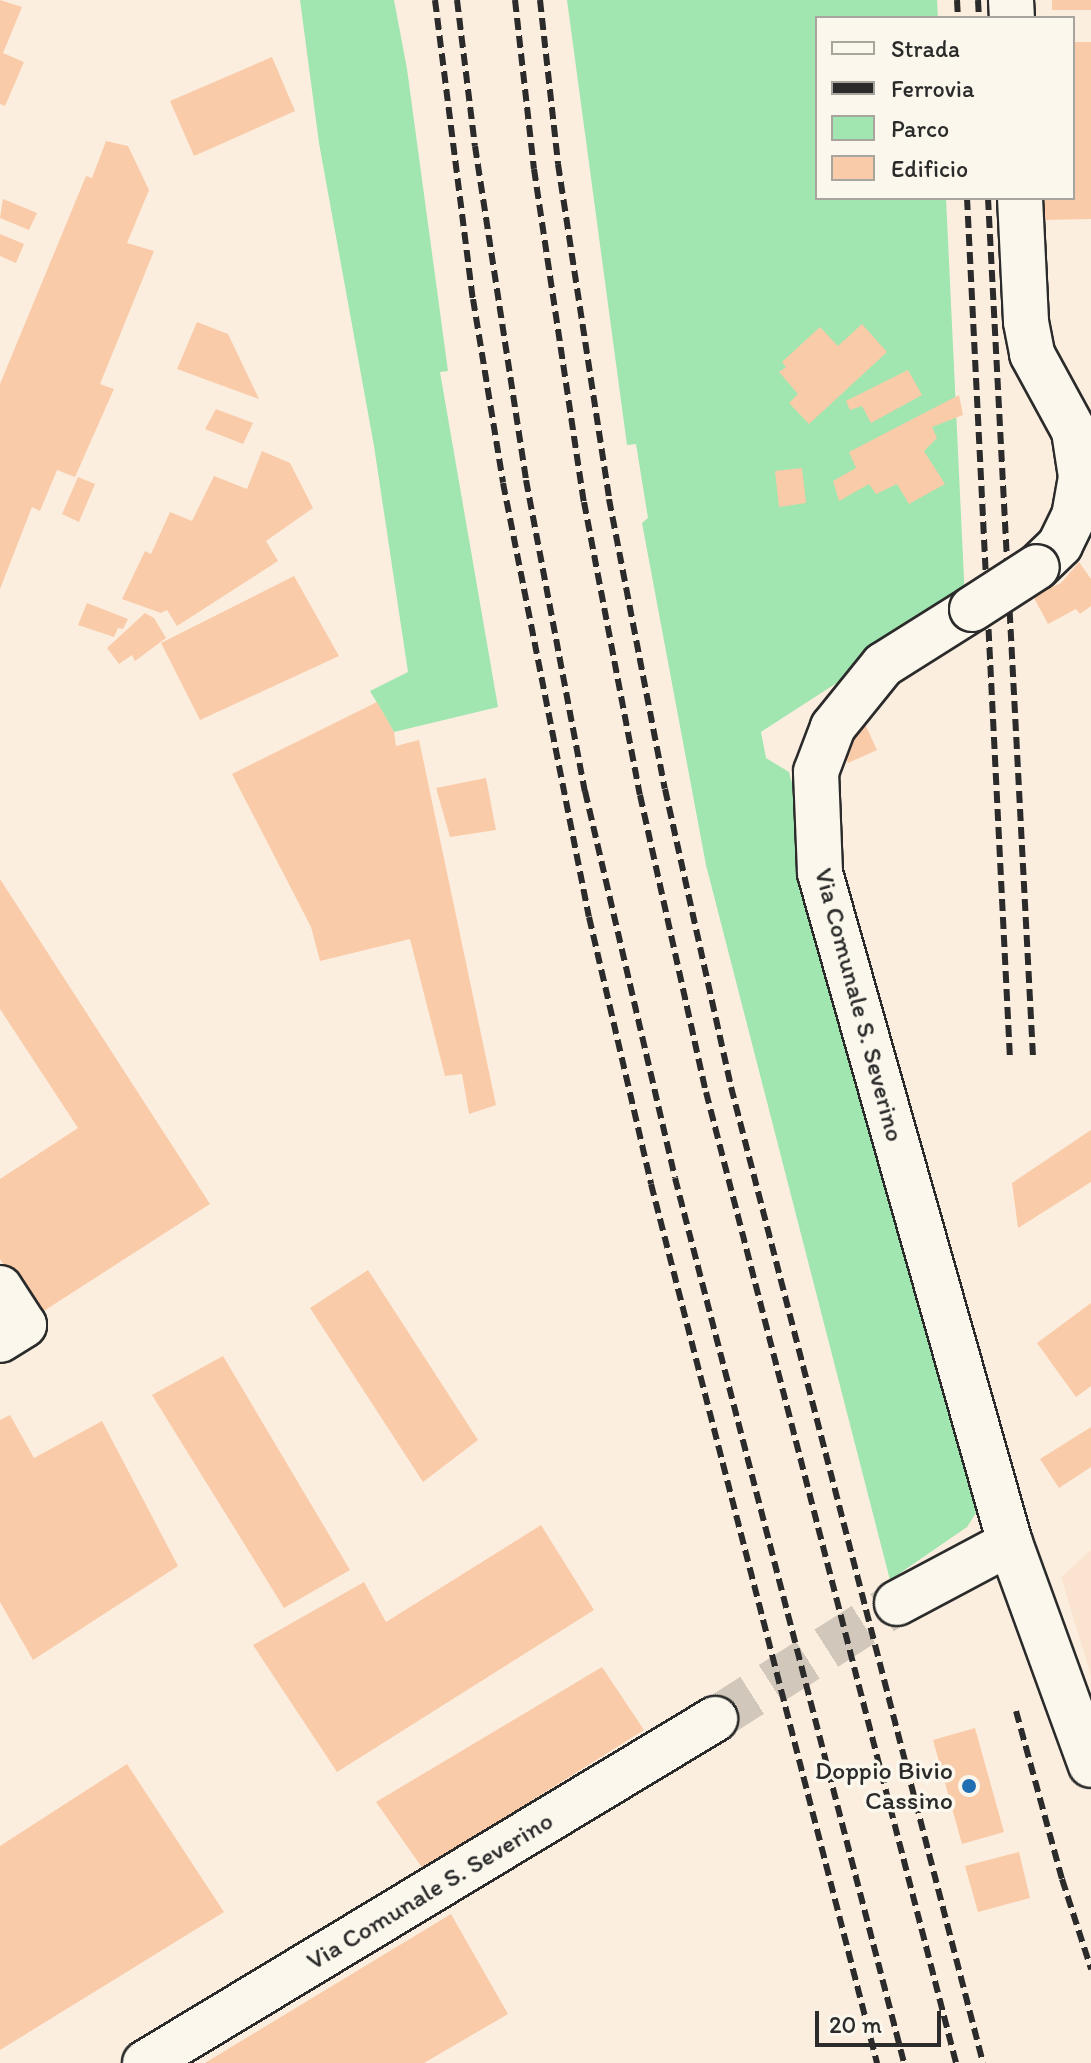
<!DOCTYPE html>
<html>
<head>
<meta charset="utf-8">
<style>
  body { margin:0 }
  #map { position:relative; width:1091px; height:2063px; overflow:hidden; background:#fbeedf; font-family:Itim,sans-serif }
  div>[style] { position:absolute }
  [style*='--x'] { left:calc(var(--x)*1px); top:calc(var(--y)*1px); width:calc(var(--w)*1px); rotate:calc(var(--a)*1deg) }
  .built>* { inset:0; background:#fbe4cf }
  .green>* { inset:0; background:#a1e5b0 }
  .building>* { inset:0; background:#facba9 }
  .street-tunnel>* { height:44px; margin-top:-22px; transform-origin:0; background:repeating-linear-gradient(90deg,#d1c7bb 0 44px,transparent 0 66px) }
  .roads { filter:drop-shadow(2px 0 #2b2b2b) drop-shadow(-2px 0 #2b2b2b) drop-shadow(0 2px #2b2b2b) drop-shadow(0 -2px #2b2b2b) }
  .street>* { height:44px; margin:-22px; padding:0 22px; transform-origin:22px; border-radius:22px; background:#fbf7ec }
  .rail>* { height:6px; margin-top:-3px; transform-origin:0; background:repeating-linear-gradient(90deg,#2b2b2b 0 12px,transparent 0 18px) }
  .bridges { filter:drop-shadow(2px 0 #2b2b2b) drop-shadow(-2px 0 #2b2b2b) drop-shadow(0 2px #2b2b2b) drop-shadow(0 -2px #2b2b2b) }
  .street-bridge>* { height:44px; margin:-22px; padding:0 22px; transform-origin:22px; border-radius:22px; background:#fbf7ec }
  .dots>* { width:22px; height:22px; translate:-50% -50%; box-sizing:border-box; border:4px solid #fbf7ec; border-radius:50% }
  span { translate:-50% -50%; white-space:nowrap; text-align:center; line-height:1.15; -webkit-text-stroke:7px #fbf7ec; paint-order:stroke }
  .street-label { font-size:26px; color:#2b2b2b }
  .poi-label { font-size:26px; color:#2b2b2b }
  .right { translate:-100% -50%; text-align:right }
  .legend { position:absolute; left:815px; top:16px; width:260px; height:184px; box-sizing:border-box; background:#fbf7ec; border:2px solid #a8a59f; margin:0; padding:10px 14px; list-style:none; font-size:24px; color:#2b2b2b }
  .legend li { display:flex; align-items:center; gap:16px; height:40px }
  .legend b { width:40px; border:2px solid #a8a59f }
  .scale { position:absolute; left:815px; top:2011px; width:126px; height:36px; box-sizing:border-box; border:4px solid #2b2b2b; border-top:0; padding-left:10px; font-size:24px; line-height:28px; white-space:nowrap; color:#2b2b2b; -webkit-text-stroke:6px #fbf7ec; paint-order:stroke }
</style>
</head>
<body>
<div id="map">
  <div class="built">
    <div style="clip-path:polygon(1091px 1550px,1091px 1676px,1061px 1577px)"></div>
  </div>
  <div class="green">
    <div style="clip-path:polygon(300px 0,394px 0,407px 69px,448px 371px,440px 372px,498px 707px,394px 732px,370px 691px,408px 672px,374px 446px,319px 143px)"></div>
    <div style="clip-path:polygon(567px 0,937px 0,938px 18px,817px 18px,817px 198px,946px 198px,965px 600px,761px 732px,766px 758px,789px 772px,898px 1183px,978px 1510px,967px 1527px,890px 1580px,706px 865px,642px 523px,648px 518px,636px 444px,627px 445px)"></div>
  </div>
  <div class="building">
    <div style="clip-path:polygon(0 0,22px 7px,3px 53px,24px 62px,5px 106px,0 104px)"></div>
    <div style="clip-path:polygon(1052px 0,1091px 0,1091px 10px,1052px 10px)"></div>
    <div style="clip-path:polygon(1073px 42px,1091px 42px,1091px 219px,1044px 220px,1043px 198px,1073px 198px)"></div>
    <div style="clip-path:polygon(272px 57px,295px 111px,194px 156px,170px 101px)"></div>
    <div style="clip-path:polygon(106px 141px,128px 146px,149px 190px,127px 243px,154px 251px,100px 384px,114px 389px,75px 477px,57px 470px,40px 511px,32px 507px,0 589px,0 384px,86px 176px,92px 178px)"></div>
    <div style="clip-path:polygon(3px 199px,37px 213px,29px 230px,0 218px)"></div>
    <div style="clip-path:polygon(0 234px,24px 244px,16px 263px,0 256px)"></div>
    <div style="clip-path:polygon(197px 322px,228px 334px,259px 399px,177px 369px)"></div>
    <div style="clip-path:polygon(862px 324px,887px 352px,809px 424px,789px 403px,798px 394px,779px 372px,786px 367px,782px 362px,820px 327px,838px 346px)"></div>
    <div style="clip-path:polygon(908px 370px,922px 395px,871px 423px,862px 406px,850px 410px,846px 401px)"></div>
    <div style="clip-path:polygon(959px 395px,963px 415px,932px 427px,937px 438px,924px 451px,945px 484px,909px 504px,897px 484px,876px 494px,869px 484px,839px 501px,833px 481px,856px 468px,849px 452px)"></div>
    <div style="clip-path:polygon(216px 409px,253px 423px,243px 444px,205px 429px)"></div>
    <div style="clip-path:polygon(262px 451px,290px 463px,313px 508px,266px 541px,278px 561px,177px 626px,167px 610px,161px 613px,122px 599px,145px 551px,151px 554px,170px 512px,192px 521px,214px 476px,247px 489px)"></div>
    <div style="clip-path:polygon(802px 468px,806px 503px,779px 507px,775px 471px)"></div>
    <div style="clip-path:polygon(78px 477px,95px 484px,79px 522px,62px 514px)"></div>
    <div style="clip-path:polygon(1079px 562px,1091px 579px,1091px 606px,1080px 614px,1076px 609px,1048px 624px,1033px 596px,1061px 583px)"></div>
    <div style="clip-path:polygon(294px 576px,339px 656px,200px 720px,161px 643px)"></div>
    <div style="clip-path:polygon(87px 603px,128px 619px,123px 629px,118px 628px,114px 637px,78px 625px)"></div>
    <div style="clip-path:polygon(145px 613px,154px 618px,166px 638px,135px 661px,132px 655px,119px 664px,107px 648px)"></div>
    <div style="clip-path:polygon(377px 702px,394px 732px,396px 746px,419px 740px,496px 1105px,469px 1114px,462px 1074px,445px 1076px,410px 939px,320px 961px,311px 927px,232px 774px)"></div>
    <div style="clip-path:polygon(865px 724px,877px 750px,848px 763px,836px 737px)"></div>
    <div style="clip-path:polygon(486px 778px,496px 830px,450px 837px,436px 788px)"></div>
    <div style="clip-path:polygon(0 879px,210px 1204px,36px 1316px,0 1259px,0 1179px,78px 1128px,0 1009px)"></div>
    <div style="clip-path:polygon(1091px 1130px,1091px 1182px,1018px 1228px,1012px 1183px)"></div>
    <div style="clip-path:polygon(368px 1270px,478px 1440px,423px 1482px,310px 1308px)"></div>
    <div style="clip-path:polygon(1091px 1303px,1091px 1386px,1076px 1397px,1037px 1343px)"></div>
    <div style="clip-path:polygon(223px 1356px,350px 1570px,284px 1608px,152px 1395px)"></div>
    <div style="clip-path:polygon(10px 1415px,34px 1458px,102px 1421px,178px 1566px,33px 1660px,0 1602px,0 1420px)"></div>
    <div style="clip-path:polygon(1091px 1427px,1091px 1467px,1059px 1488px,1040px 1459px)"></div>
    <div style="clip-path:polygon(541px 1525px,594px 1610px,337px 1772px,253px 1645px,364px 1582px,386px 1622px)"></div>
    <div style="clip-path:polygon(602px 1667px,644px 1730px,423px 1869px,376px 1802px)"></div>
    <div style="clip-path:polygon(975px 1728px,1004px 1832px,962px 1844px,933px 1740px)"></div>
    <div style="clip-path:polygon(127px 1764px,224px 1912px,0 2050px,0 1846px)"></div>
    <div style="clip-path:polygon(1019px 1852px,1030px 1898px,978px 1912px,965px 1866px)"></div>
    <div style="clip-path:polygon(451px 1914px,508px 2014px,424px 2063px,205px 2063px)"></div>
  </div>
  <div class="street-tunnel">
    <div style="--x:715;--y:1719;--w:216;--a:-32.5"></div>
  </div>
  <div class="roads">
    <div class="street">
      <div style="--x:1011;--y:0;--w:18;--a:87"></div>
      <div style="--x:1020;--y:198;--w:124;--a:87.2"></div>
      <div style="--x:1026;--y:322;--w:33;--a:79"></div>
      <div style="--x:1032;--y:354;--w:88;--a:61.4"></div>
      <div style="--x:1074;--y:431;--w:47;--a:81.3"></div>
      <div style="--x:1081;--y:477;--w:40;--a:100"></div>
      <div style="--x:1074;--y:516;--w:32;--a:116"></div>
      <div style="--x:1060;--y:545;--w:32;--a:136"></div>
      <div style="--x:972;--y:609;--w:105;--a:147.8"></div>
      <div style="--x:883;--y:665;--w:80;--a:128.9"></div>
      <div style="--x:833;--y:727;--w:48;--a:110.7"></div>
      <div style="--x:816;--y:772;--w:101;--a:87.7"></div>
      <div style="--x:820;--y:873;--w:696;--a:74.17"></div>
      <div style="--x:1010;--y:1543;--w:236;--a:70"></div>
      <div style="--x:0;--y:1288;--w:44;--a:57"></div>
      <div style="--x:24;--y:1325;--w:28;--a:148"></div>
      <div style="--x:897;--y:1603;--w:128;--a:-28"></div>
      <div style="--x:145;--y:2063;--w:666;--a:-31.11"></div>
    </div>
  </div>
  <div class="rail">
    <div style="--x:435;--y:0;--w:301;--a:82.8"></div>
    <div style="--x:473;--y:299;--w:186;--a:80.7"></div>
    <div style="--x:503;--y:483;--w:442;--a:78.8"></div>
    <div style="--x:589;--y:917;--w:274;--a:76.9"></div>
    <div style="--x:651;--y:1184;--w:908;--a:75.58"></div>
    <div style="--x:457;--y:0;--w:147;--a:83"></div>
    <div style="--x:475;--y:146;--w:338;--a:81.3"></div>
    <div style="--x:526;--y:480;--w:317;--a:79.3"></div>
    <div style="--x:585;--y:791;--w:397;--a:76.9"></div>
    <div style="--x:675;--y:1178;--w:914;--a:75.49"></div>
    <div style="--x:515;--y:0;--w:170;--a:83.6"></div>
    <div style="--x:534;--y:169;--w:337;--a:81.5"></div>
    <div style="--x:584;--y:502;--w:298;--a:79.2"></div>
    <div style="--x:640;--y:795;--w:304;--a:77.5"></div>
    <div style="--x:706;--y:1092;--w:1003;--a:75.56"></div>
    <div style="--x:540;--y:0;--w:165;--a:83.7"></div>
    <div style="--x:558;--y:164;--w:339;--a:81.3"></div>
    <div style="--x:609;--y:499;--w:295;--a:79.1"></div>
    <div style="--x:665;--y:789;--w:305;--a:77.5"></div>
    <div style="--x:731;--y:1087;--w:1008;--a:75.52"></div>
    <div style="--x:957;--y:0;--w:18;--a:87"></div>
    <div style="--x:978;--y:0;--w:18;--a:87"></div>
    <div style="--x:967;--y:198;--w:862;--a:87.14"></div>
    <div style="--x:988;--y:198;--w:860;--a:87"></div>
    <div style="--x:1016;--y:1711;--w:174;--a:74.7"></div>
    <div style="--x:1062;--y:1879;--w:95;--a:72.1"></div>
  </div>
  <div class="bridges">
    <div class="street-bridge">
      <div style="--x:972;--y:609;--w:77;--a:-32.9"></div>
    </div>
  </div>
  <div class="dots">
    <div style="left:969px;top:1786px;background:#1f6fb2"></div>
  </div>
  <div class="street-label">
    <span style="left:859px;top:1005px;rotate:75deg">Via Comunale S. Severino</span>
    <span style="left:430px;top:1891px;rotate:-31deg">Via Comunale S. Severino</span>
  </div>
  <div class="poi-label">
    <span class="right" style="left:953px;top:1786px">Doppio Bivio<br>Cassino</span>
  </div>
  <ul class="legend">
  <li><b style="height:10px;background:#fbf7ec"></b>Strada</li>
  <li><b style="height:10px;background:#2b2b2b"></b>Ferrovia</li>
  <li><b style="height:22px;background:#a1e5b0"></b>Parco</li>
  <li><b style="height:22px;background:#facba9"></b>Edificio</li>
  </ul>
  <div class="scale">20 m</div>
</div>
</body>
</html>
